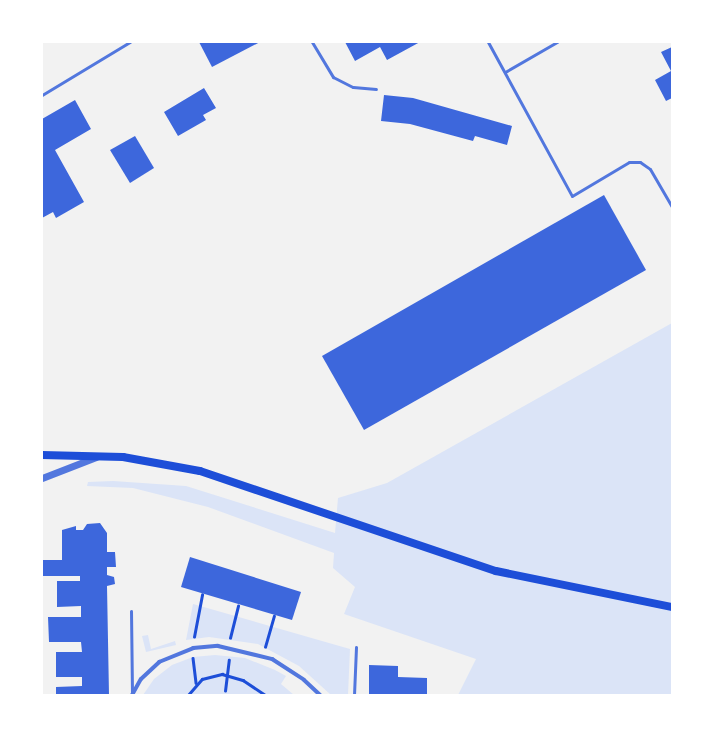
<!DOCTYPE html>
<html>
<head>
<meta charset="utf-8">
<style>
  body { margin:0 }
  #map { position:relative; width:714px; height:737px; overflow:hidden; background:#f2f2f2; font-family:Commissioner,sans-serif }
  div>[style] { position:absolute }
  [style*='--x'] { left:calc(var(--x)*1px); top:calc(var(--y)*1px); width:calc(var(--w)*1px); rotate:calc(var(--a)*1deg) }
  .green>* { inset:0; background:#dbe4f7 }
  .building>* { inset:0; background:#3d67dc }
  .path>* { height:2.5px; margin:-1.25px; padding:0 1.25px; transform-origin:1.25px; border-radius:1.25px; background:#1d4ed8 }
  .service>* { height:3px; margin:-1.5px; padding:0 1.5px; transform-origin:1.5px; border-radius:1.5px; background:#5277de }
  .minor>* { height:4px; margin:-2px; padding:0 2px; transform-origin:2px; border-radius:2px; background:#5277de }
  .tertiary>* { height:7px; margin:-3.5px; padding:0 3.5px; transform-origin:3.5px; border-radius:3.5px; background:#5277de }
  .secondary>* { height:8px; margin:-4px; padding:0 4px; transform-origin:4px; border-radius:4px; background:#1d4ed8 }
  span { translate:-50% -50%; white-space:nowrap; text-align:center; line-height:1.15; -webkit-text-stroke:3.5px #fff; paint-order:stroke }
  .frame { position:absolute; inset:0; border:43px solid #fff; pointer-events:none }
</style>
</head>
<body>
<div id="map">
  <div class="green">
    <div style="clip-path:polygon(672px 323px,672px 695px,458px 695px,476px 659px,344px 614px,355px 587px,333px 568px,334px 553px,208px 507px,133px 488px,87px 486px,88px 482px,113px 481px,186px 486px,335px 533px,338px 498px,387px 483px)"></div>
    <div style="clip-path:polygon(193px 604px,350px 649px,348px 695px,331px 695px,299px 666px,258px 644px,209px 637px,186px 640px)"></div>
    <div style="clip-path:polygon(148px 635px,151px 649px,175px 641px,176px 645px,146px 652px,142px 636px)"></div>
    <div style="clip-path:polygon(215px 655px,245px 658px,275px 670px,286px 676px,281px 684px,294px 695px,143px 695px,154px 679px,172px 665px,193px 657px)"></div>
  </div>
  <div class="building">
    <div style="clip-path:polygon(199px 42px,260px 42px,212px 67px)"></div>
    <div style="clip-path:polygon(345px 42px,420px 42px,387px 60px,380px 47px,355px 61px)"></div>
    <div style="clip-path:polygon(672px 47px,672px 98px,666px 101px,655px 80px,671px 71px,661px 52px)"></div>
    <div style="clip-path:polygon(204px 88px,216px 108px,203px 115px,206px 120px,178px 136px,164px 112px)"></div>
    <div style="clip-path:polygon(384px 95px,413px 98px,512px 126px,507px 145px,475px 136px,473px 141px,410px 124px,381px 121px)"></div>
    <div style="clip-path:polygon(75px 100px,91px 129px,55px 150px,84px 202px,56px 218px,53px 212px,42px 218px,42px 119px)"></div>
    <div style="clip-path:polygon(135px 136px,154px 168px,130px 183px,110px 150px)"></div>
    <div style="clip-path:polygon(604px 195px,646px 270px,364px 430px,322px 356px)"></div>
    <div style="clip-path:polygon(100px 523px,107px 533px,107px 552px,115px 552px,116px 567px,107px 567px,107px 575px,114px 577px,115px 584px,107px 586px,109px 695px,56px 695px,56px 687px,82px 686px,82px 677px,56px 677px,56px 652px,82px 652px,81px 642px,49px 642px,48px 617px,81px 617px,81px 606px,57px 607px,57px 581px,80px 581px,80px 576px,42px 576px,42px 560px,62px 560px,62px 530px,76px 526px,76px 530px,83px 530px,87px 524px)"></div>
    <div style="clip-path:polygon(190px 557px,301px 592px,292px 620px,181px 587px)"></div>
    <div style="clip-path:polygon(369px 665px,398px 666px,398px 677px,427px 678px,427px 695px,369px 695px)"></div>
  </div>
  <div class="path">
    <div style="--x:194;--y:637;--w:43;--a:-79.2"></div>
    <div style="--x:230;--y:638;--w:33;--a:-76"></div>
    <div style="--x:265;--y:647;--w:32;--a:-74"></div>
    <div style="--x:193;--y:658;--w:25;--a:83"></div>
    <div style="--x:225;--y:691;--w:31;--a:-83"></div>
    <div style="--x:188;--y:695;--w:21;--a:-49"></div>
    <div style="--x:202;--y:679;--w:21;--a:-14"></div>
    <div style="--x:222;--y:674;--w:22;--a:16"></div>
    <div style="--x:243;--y:680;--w:27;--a:34"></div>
  </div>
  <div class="service">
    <div style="--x:312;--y:42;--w:41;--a:59"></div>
    <div style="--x:333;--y:77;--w:22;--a:27"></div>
    <div style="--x:353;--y:87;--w:23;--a:5"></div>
    <div style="--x:488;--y:42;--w:175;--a:61.4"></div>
    <div style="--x:572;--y:196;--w:66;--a:-30.8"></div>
    <div style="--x:629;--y:162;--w:11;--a:0"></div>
    <div style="--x:640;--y:162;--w:12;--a:35"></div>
    <div style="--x:650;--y:169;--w:44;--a:59.9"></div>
    <div style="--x:505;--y:72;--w:60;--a:-30"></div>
    <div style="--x:42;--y:95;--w:103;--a:-31.1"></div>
    <div style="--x:131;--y:611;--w:83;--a:89.3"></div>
    <div style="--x:354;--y:695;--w:48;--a:-87.6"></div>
  </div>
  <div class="minor">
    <div style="--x:132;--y:695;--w:18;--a:-61"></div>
    <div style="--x:141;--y:679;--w:25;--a:-43"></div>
    <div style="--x:159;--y:662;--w:37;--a:-22"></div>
    <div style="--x:193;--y:648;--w:25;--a:-5"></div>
    <div style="--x:218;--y:646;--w:56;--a:13.5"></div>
    <div style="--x:272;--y:659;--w:38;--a:33"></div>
    <div style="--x:304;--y:680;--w:22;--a:43"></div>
  </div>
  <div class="tertiary">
    <div style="--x:42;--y:478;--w:58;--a:-21.3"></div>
  </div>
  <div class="secondary">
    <div style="--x:42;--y:455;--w:81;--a:1.4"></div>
    <div style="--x:123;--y:457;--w:78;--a:10.3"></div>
    <div style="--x:200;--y:471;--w:312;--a:18.7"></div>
    <div style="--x:496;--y:571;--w:180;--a:11.6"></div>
  </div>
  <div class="frame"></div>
</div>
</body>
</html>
